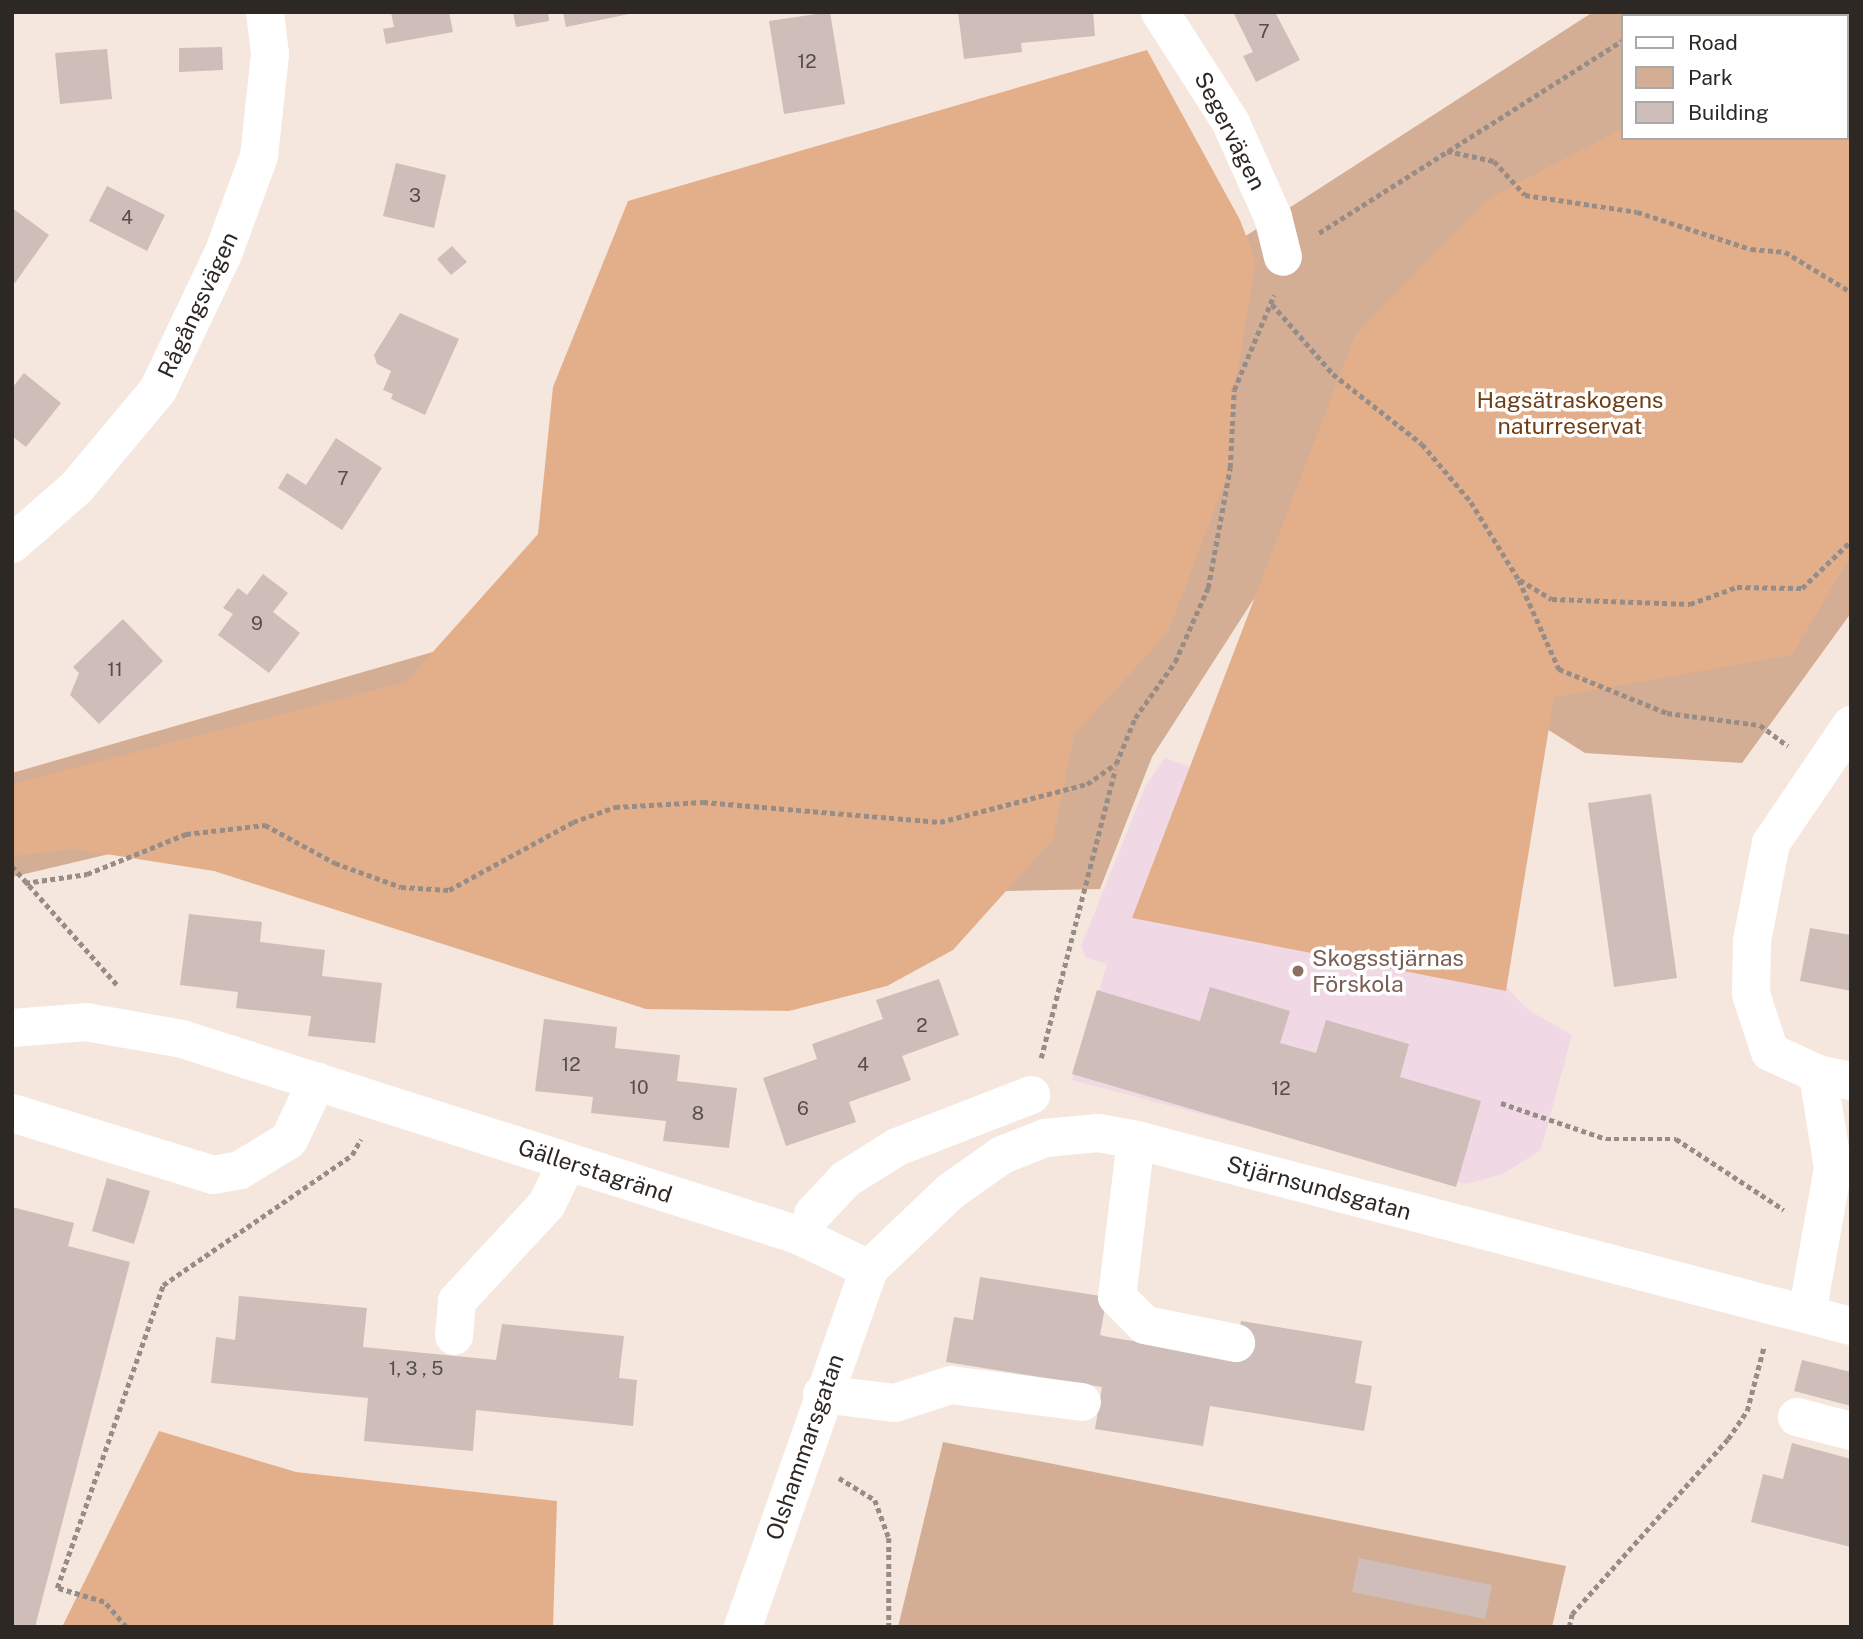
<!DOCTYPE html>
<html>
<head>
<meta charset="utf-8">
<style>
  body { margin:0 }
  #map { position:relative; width:1863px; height:1639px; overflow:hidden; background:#f5e7dd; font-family:"Public Sans",sans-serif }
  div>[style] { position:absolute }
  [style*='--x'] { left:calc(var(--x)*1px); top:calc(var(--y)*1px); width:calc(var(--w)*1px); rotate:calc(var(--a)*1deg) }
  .education>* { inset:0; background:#f0d9e5 }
  .green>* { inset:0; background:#d4ae94 }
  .forest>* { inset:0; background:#e3af8a }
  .building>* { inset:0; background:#cebdb9 }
  .path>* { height:4.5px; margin-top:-2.25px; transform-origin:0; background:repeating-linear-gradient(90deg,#978d86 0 5px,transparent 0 8.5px) }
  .minor>* { height:38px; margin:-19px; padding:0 19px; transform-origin:19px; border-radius:19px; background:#fff }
  .dots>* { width:19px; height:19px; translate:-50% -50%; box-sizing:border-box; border:4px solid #fff; border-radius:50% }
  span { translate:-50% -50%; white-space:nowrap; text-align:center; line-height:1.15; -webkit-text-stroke:7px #fff; paint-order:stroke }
  .number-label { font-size:19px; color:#554d49 }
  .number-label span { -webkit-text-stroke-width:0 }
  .street-label { font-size:23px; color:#2d2824 }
  .park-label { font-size:23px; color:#6f3e14 }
  .education-label { font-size:23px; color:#785e54 }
  .left { translate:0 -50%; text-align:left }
  .frame { position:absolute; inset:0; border:14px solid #2d2824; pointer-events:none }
  .legend { position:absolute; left:1621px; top:14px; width:228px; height:126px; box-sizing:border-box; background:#fff; border:2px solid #aba9a7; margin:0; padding:9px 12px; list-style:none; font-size:21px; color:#2d2824 }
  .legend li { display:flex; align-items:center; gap:14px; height:35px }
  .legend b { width:35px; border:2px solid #aba9a7 }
</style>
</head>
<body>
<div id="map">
  <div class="education">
    <div style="clip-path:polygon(1165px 758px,1256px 790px,1401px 871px,1527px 1009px,1572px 1035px,1541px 1150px,1503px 1174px,1466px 1184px,1072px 1080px,1107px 964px,1086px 958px,1081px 946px,1146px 785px)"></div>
  </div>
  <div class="green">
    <div style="clip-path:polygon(evenodd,1593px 12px,1851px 12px,1851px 613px,1742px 763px,1585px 753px,1279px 560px,1152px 757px,1100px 889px,956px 892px,177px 838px,12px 877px,12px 773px,735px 565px,1593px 12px,1623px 16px,1847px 16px,1847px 138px,1623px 138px,1623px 16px)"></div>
    <div style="clip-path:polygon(943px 1442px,1566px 1566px,1552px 1627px,898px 1627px)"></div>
  </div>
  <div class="forest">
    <div style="clip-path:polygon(1851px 12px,1851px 555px,1792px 655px,1554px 697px,1506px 991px,1132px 918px,1356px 333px,1490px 198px,1623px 128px,1623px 138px,1847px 138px,1847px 16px,1837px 16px)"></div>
    <div style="clip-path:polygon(1147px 50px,1240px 220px,1256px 262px,1234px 390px,1230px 468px,1168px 632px,1074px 735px,1053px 839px,953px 950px,887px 986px,789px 1011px,646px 1009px,214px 871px,74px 849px,12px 856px,12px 784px,406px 682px,538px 534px,553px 387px,628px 201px)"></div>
    <div style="clip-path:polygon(159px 1431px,296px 1472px,557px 1501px,553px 1627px,62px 1627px)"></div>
  </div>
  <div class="building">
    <div style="clip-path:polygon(391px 12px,449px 12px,453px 32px,386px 44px,383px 29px,394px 27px)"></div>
    <div style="clip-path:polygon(513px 12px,548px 12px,549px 21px,516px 27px)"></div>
    <div style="clip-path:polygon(563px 12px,634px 12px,634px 13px,566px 27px)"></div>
    <div style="clip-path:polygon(830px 12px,845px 104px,784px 114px,769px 21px)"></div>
    <div style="clip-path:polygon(958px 12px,1093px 12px,1095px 36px,1021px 43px,1022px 52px,964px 59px)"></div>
    <div style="clip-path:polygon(1233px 12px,1275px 12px,1300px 60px,1256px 82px,1243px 56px,1253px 52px)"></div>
    <div style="clip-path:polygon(222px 47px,223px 70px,179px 72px,179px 48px)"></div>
    <div style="clip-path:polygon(107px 49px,112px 99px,60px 104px,55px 53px)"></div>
    <div style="clip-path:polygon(396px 163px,446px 175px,434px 228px,383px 216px)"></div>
    <div style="clip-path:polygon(107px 186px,165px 215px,147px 251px,89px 221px)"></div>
    <div style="clip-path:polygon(12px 208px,49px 235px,15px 283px,12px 281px)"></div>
    <div style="clip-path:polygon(452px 246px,467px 262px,451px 275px,437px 259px)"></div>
    <div style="clip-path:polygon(400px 313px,459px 339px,425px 415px,391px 399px,393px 394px,383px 390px,391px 371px,377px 364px,374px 355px)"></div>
    <div style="clip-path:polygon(24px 373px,61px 403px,26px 447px,12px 436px,12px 388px)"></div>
    <div style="clip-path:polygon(336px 438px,382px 468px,342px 530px,278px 488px,287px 473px,306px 485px)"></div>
    <div style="clip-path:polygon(263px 574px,288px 593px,273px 612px,300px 633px,269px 673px,218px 635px,233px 614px,223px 608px,238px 588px,247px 595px)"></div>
    <div style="clip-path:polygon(123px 619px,163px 661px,99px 724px,70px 695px,79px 673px,73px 667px)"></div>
    <div style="clip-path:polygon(1651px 794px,1677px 978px,1614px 987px,1588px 803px)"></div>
    <div style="clip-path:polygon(189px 914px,262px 922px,260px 942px,325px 950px,322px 976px,382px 983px,375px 1043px,308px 1036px,311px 1016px,236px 1008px,238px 992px,180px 985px)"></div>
    <div style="clip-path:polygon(1810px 928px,1851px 935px,1851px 991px,1800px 981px)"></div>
    <div style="clip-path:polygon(939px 979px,959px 1035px,902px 1056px,911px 1080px,849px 1102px,856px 1122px,786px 1146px,763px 1078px,817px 1059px,812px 1044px,883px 1019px,876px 1000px)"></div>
    <div style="clip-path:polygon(1210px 987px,1290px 1011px,1280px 1043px,1316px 1053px,1326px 1020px,1409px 1044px,1400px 1077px,1481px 1101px,1456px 1187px,1072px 1074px,1097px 990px,1200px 1021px)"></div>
    <div style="clip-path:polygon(544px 1019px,617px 1027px,615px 1048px,680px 1055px,677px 1081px,737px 1088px,729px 1148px,663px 1141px,666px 1121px,591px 1113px,593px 1097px,535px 1091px)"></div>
    <div style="clip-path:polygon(107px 1178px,150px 1191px,134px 1244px,92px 1231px)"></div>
    <div style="clip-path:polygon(12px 1207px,74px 1223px,68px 1246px,130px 1262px,35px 1627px,12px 1627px)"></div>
    <div style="clip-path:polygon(980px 1277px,1107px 1297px,1100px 1335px,1108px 1337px,1233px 1357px,1241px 1321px,1362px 1341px,1355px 1383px,1372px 1386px,1364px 1431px,1210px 1406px,1203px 1446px,1095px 1429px,1102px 1387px,946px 1362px,954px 1317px,973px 1320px)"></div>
    <div style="clip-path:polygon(239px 1296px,367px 1308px,363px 1347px,496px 1360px,502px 1324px,624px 1336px,619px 1378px,637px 1380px,633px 1426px,476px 1410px,473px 1451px,364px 1441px,368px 1398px,211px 1383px,216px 1337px,235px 1340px)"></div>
    <div style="clip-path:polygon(1802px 1360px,1851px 1372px,1851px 1406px,1794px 1391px)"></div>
    <div style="clip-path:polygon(1792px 1443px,1851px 1459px,1851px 1547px,1751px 1522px,1763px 1474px,1783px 1479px)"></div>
    <div style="clip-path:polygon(1359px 1558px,1492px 1585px,1485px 1619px,1352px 1592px)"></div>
  </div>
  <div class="path">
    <div style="--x:1665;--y:16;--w:7;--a:-34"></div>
    <div style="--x:1447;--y:151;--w:48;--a:12"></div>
    <div style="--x:1494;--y:161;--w:46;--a:47.6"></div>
    <div style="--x:1525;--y:195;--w:113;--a:8.6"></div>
    <div style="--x:1637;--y:212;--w:120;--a:18"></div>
    <div style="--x:1751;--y:249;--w:34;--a:5"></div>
    <div style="--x:1785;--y:252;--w:77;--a:31.2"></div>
    <div style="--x:1319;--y:233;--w:360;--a:-32.4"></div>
    <div style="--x:1272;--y:304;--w:93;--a:48.9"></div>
    <div style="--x:1333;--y:374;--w:113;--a:38.2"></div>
    <div style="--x:1422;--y:444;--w:76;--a:49.8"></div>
    <div style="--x:1471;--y:502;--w:92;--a:58.4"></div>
    <div style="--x:1519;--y:580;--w:98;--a:65.8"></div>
    <div style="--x:1559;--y:669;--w:117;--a:22.2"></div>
    <div style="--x:1667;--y:713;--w:94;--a:7.4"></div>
    <div style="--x:1760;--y:725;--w:35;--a:37"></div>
    <div style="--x:1520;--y:580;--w:37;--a:31"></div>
    <div style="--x:1552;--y:599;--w:138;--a:2.1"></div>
    <div style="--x:1690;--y:604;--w:50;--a:-19.9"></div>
    <div style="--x:1737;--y:587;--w:65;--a:0.9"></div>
    <div style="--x:1802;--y:588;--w:68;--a:-43.8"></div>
    <div style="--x:12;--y:866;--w:160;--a:48.5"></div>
    <div style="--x:25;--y:883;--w:63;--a:-8.3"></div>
    <div style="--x:87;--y:874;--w:107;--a:-22"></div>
    <div style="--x:186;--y:834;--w:80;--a:-6.5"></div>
    <div style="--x:265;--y:825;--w:80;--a:28.5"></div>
    <div style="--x:335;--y:863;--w:70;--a:20"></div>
    <div style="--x:401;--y:887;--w:48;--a:3.6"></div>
    <div style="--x:449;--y:890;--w:141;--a:-28.7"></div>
    <div style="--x:573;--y:822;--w:45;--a:-19.7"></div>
    <div style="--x:615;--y:807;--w:88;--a:-3.3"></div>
    <div style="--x:703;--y:802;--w:238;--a:4.8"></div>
    <div style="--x:940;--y:822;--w:152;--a:-14.5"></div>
    <div style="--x:1087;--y:784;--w:35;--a:-35"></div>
    <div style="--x:1116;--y:764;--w:50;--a:-67.6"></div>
    <div style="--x:1135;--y:718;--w:69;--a:-54.5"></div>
    <div style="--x:1175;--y:662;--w:81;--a:-66"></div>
    <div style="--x:1208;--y:588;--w:122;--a:-79.6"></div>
    <div style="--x:1230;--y:468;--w:78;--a:-87.1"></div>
    <div style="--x:1234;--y:390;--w:103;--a:-67.2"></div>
    <div style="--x:1041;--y:1058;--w:298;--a:-75.6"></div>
    <div style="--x:1501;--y:1103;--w:111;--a:18.9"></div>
    <div style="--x:1606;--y:1139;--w:70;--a:0"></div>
    <div style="--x:1676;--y:1139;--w:129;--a:33.3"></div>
    <div style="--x:839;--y:1478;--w:42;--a:31.4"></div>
    <div style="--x:875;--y:1500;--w:40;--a:69.8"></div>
    <div style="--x:889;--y:1538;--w:89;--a:90"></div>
    <div style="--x:126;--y:1627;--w:33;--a:-131"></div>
    <div style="--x:104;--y:1602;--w:49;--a:-163.4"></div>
    <div style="--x:57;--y:1588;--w:321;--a:-70.7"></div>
    <div style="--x:163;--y:1285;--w:229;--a:-34.5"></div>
    <div style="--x:352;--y:1155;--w:18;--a:-61"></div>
    <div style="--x:1569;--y:1627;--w:13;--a:-77"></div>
    <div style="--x:1572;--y:1614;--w:234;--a:-48.3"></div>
    <div style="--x:1728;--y:1439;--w:34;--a:-56"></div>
    <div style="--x:1747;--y:1411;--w:67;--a:-75.3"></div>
  </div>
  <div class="minor">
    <div style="--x:1160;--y:12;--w:130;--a:57.3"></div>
    <div style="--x:1230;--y:121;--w:105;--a:65.9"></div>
    <div style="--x:1273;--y:217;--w:41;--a:76"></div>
    <div style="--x:12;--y:544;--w:86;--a:-41.2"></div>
    <div style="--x:77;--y:487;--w:126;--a:-50.1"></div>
    <div style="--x:158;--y:390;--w:151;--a:-64.5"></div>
    <div style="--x:223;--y:254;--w:104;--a:-69.8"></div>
    <div style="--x:259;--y:156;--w:103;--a:-83.8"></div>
    <div style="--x:270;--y:54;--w:42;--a:-96.8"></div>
    <div style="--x:1851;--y:725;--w:143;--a:124.1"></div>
    <div style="--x:1771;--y:843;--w:100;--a:101"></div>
    <div style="--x:1752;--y:941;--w:53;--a:91.1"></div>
    <div style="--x:1751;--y:994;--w:61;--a:71.9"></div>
    <div style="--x:1770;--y:1052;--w:53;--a:24.6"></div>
    <div style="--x:1818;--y:1074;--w:34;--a:12"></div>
    <div style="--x:12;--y:1028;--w:74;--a:-4.6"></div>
    <div style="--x:86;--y:1022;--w:97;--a:10"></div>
    <div style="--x:182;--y:1039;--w:646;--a:17.65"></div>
    <div style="--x:798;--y:1235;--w:79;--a:25.6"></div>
    <div style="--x:12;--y:1113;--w:210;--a:17.1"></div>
    <div style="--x:213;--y:1175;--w:27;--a:-10"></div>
    <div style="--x:240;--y:1170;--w:57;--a:-31.5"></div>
    <div style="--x:289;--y:1140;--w:65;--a:-64.6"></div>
    <div style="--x:1136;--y:1140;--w:158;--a:96.9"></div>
    <div style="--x:1117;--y:1297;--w:40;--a:45"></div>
    <div style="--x:1145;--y:1325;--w:93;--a:11.2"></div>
    <div style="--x:813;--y:1214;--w:48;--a:-46.7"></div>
    <div style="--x:846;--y:1179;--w:60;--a:-32.1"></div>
    <div style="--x:897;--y:1147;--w:144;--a:-21.2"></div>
    <div style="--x:1807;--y:1314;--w:148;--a:-79.9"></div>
    <div style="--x:1833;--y:1168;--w:95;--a:-99.1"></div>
    <div style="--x:454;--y:1336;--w:35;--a:-85"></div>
    <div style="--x:457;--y:1301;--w:132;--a:-47.1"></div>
    <div style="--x:547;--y:1204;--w:47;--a:-64.5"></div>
    <div style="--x:822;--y:1394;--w:74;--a:7"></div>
    <div style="--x:895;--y:1403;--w:59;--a:-17.8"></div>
    <div style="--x:951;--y:1385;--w:132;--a:7.4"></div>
    <div style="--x:1797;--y:1417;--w:56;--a:14.5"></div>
    <div style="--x:743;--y:1627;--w:380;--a:-70.6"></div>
    <div style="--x:869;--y:1269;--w:113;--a:-43.6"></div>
    <div style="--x:951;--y:1191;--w:62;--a:-35.2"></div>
    <div style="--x:1002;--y:1155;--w:46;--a:-21.6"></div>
    <div style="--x:1045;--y:1138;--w:53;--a:-5.4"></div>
    <div style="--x:1098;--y:1133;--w:39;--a:10"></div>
    <div style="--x:1136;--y:1140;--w:739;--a:14.58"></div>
  </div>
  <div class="dots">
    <div style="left:1298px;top:971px;background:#8d6e63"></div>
  </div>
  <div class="number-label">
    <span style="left:1264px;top:32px">7</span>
    <span style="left:807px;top:62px">12</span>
    <span style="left:415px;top:196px">3</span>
    <span style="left:127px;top:218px">4</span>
    <span style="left:343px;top:479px">7</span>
    <span style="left:257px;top:624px">9</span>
    <span style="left:115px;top:670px">11</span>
    <span style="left:922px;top:1026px">2</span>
    <span style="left:571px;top:1065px">12</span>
    <span style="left:863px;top:1065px">4</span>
    <span style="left:639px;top:1088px">10</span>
    <span style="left:1281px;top:1089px">12</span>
    <span style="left:803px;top:1109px">6</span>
    <span style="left:698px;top:1114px">8</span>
    <span style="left:416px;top:1369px">1, 3 , 5</span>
  </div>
  <div class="street-label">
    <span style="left:1230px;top:131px;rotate:63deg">Segervägen</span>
    <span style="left:198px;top:305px;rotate:-65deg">Rågångsvägen</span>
    <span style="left:595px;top:1171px;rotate:18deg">Gällerstagränd</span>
    <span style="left:1319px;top:1188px;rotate:15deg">Stjärnsundsgatan</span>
    <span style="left:805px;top:1447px;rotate:-71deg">Olshammarsgatan</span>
  </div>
  <div class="park-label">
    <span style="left:1570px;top:413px">Hagsätraskogens<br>naturreservat</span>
  </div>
  <div class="education-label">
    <span class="left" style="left:1312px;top:971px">Skogsstjärnas<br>Förskola</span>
  </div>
  <div class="frame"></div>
  <ul class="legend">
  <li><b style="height:9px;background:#fff"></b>Road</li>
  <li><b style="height:19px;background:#d4ae94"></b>Park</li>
  <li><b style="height:19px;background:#cebdb9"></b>Building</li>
  </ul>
</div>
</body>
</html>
